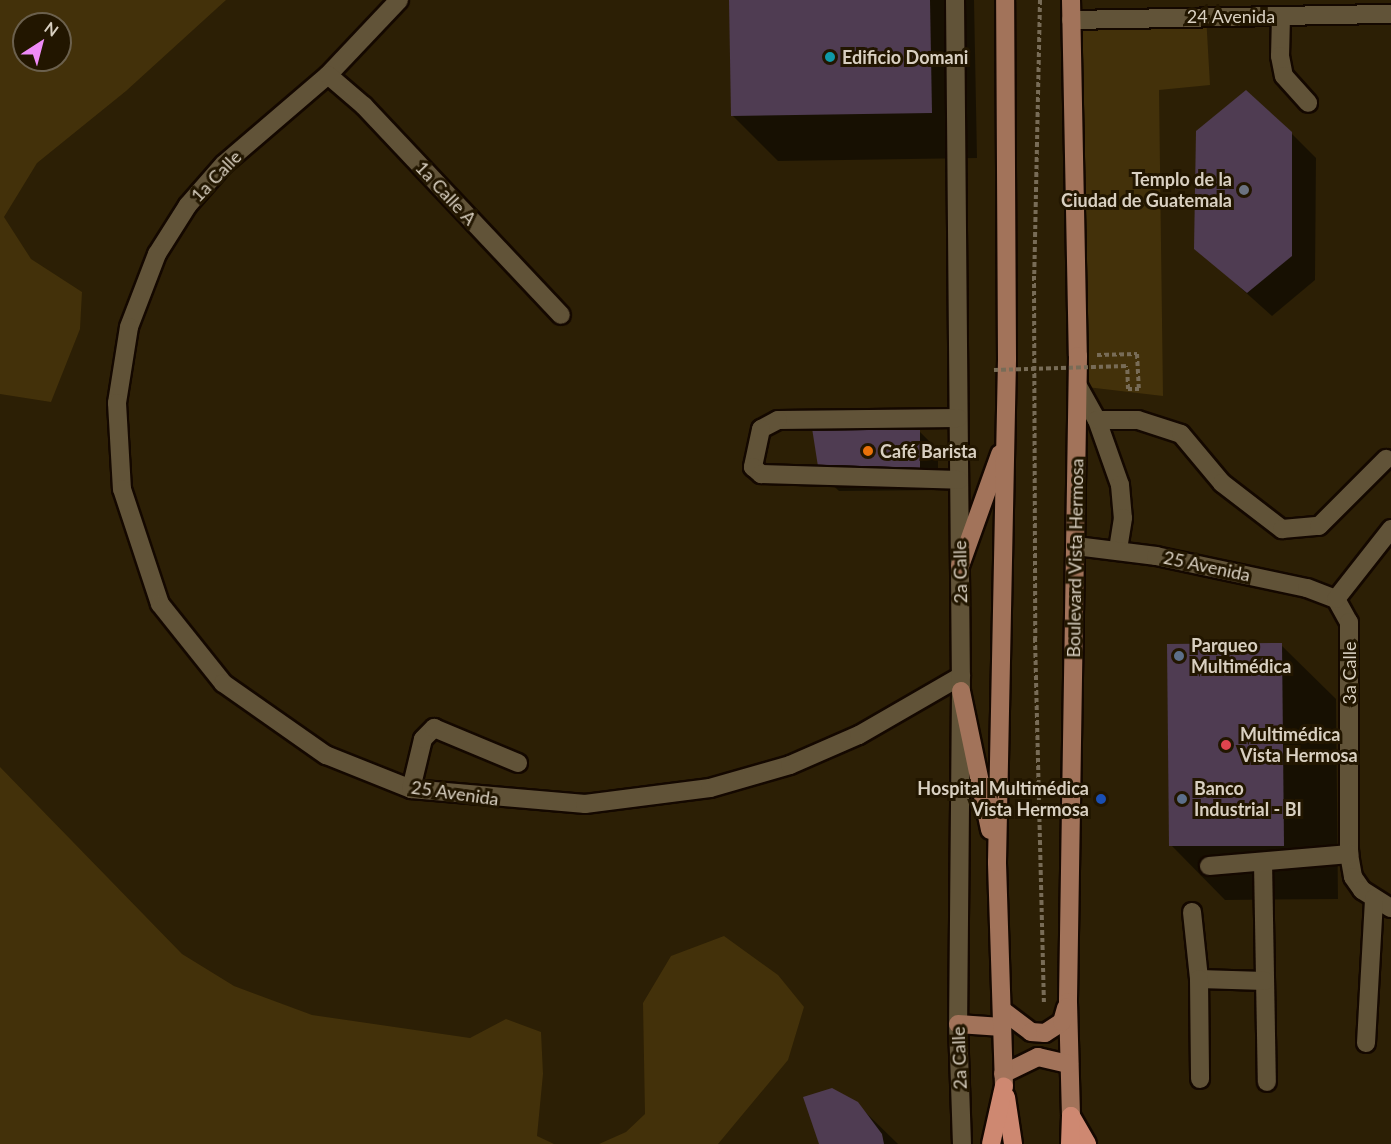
<!DOCTYPE html>
<html>
<head>
<meta charset="utf-8">
<style>
  body { margin:0 }
  #map { position:relative; width:1391px; height:1144px; overflow:hidden; background:#2c1f05; font-family:Lato,sans-serif }
  div>[style] { position:absolute }
  [style*='--x'] { left:calc(var(--x)*1px); top:calc(var(--y)*1px); width:calc(var(--w)*1px); rotate:calc(var(--a)*1deg) }
  .green>* { inset:0; background:#43310a }
  .shadow>* { inset:0; background:#0007 }
  .building>* { inset:0; background:#4f3c52 }
  .path>* { height:4px; margin-top:-2px; transform-origin:0; background:repeating-linear-gradient(90deg,#786c57 0 4.5px,transparent 0 7.5px) }
  .roads { filter:drop-shadow(2px 0 #140800) drop-shadow(-2px 0 #140800) drop-shadow(0 2px #140800) drop-shadow(0 -2px #140800) }
  .minor>* { height:18px; margin:-9px; padding:0 9px; transform-origin:9px; border-radius:9px; background:#615338 }
  .major>* { height:18px; margin:-9px; padding:0 9px; transform-origin:9px; border-radius:9px; background:#a2735a }
  .highway>* { height:18px; margin:-9px; padding:0 9px; transform-origin:9px; border-radius:9px; background:#ce8871 }
  .path-bridge>* { height:4px; margin-top:-2px; transform-origin:0; background:repeating-linear-gradient(90deg,#786c57 0 4.5px,transparent 0 7.5px) }
  .dots>* { width:16px; height:16px; translate:-50% -50%; box-sizing:border-box; border:3px solid #221600; border-radius:50% }
  span { translate:-50% -50%; white-space:nowrap; text-align:center; line-height:1.15; -webkit-text-stroke:6px #221600; paint-order:stroke }
  .street-label { font-size:18px; color:#d9d0c1 }
  .poi-label { font-size:18px; color:#d9d0c1; font-weight:700 }
  .left { translate:0 -50%; text-align:left }
  .right { translate:-100% -50%; text-align:right }
  .north { position:absolute; left:12px; top:12px; width:60px; height:60px; box-sizing:border-box; background:#221600; border:2px solid #6b604d; border-radius:50%; rotate:36deg; font-size:16px; font-weight:700; line-height:24px; text-align:center; color:#d9d0c1 }
  .north::after { content:''; display:block; margin:auto; width:21px; height:27px; background:#ef8bf7; clip-path:polygon(50% 0,100% 100%,50% 72%,0 100%) }
</style>
</head>
<body>
<div id="map">
  <div class="green">
    <div style="clip-path:polygon(evenodd,0 0,226px 0,126px 91px,37px 163px,4px 217px,31px 259px,82px 292px,80px 329px,51px 402px,0 394px,0 0,24px 24px,60px 24px,60px 60px,24px 60px,24px 24px)"></div>
    <div style="clip-path:polygon(1206px 15px,1210px 85px,1159px 90px,1163px 396px,1078px 386px,1071px 20px)"></div>
    <div style="clip-path:polygon(0 767px,182px 954px,234px 986px,312px 1015px,470px 1038px,506px 1019px,541px 1032px,543px 1074px,537px 1136px,554px 1144px,0 1144px)"></div>
    <div style="clip-path:polygon(724px 936px,778px 975px,804px 1007px,788px 1060px,718px 1144px,599px 1144px,626px 1132px,645px 1114px,643px 1003px,671px 956px)"></div>
  </div>
  <div class="shadow">
    <div style="clip-path:polygon(730px 0,974px 0,977px 158px,778px 161px,732px 115px)"></div>
    <div style="clip-path:polygon(1291px 133px,1316px 158px,1315px 280px,1272px 316px,1196px 248px)"></div>
    <div style="clip-path:polygon(919px 431px,938px 450px,938px 490px,839px 491px,820px 473px)"></div>
    <div style="clip-path:polygon(1281px 645px,1336px 699px,1338px 899px,1225px 900px,1171px 845px)"></div>
    <div style="clip-path:polygon(857px 1104px,898px 1144px,820px 1144px)"></div>
  </div>
  <div class="building">
    <div style="clip-path:polygon(729px 0,930px 0,932px 113px,731px 116px)"></div>
    <div style="clip-path:polygon(1246px 90px,1292px 132px,1292px 256px,1247px 293px,1194px 249px,1196px 131px)"></div>
    <div style="clip-path:polygon(812px 428px,920px 430px,920px 472px,819px 473px)"></div>
    <div style="clip-path:polygon(1282px 643px,1284px 846px,1169px 846px,1167px 644px)"></div>
    <div style="clip-path:polygon(832px 1088px,858px 1102px,882px 1134px,884px 1144px,819px 1144px,803px 1097px)"></div>
  </div>
  <div class="path">
    <div style="--x:1040;--y:0;--w:276;--a:91.2"></div>
    <div style="--x:1034;--y:276;--w:362;--a:89.8"></div>
    <div style="--x:1035;--y:638;--w:367;--a:88.6"></div>
    <div style="--x:1097;--y:355;--w:40;--a:-1.4"></div>
    <div style="--x:1137;--y:354;--w:35;--a:87"></div>
    <div style="--x:1139;--y:389;--w:11;--a:180"></div>
    <div style="--x:1128;--y:389;--w:23;--a:-92"></div>
  </div>
  <div class="roads">
    <div class="minor">
      <div style="--x:399;--y:0;--w:103;--a:133.4"></div>
      <div style="--x:328;--y:75;--w:137;--a:139.4"></div>
      <div style="--x:224;--y:164;--w:55;--a:131.3"></div>
      <div style="--x:188;--y:205;--w:58;--a:122.3"></div>
      <div style="--x:157;--y:254;--w:78;--a:111"></div>
      <div style="--x:129;--y:327;--w:77;--a:99"></div>
      <div style="--x:117;--y:403;--w:86;--a:86.7"></div>
      <div style="--x:122;--y:489;--w:121;--a:71.7"></div>
      <div style="--x:160;--y:604;--w:101;--a:51.4"></div>
      <div style="--x:223;--y:683;--w:126;--a:35"></div>
      <div style="--x:326;--y:755;--w:92;--a:21.8"></div>
      <div style="--x:411;--y:789;--w:175;--a:4.9"></div>
      <div style="--x:585;--y:804;--w:126;--a:-7.3"></div>
      <div style="--x:710;--y:788;--w:83;--a:-16"></div>
      <div style="--x:790;--y:765;--w:75;--a:-23.5"></div>
      <div style="--x:859;--y:735;--w:118;--a:-30"></div>
      <div style="--x:955;--y:0;--w:691;--a:89.5"></div>
      <div style="--x:961;--y:691;--w:333;--a:90.5"></div>
      <div style="--x:958;--y:1024;--w:120;--a:88.1"></div>
      <div style="--x:1281;--y:16;--w:40;--a:91.4"></div>
      <div style="--x:1280;--y:56;--w:20;--a:79"></div>
      <div style="--x:1284;--y:76;--w:36;--a:48"></div>
      <div style="--x:1071;--y:20;--w:320;--a:-1.1"></div>
      <div style="--x:328;--y:75;--w:48;--a:40.7"></div>
      <div style="--x:364;--y:106;--w:287;--a:46.7"></div>
      <div style="--x:1078;--y:386;--w:39;--a:61"></div>
      <div style="--x:1097;--y:420;--w:69;--a:70.5"></div>
      <div style="--x:1120;--y:485;--w:33;--a:85"></div>
      <div style="--x:1123;--y:518;--w:31;--a:99"></div>
      <div style="--x:958;--y:418;--w:180;--a:179.4"></div>
      <div style="--x:778;--y:420;--w:19;--a:152"></div>
      <div style="--x:761;--y:429;--w:39;--a:102"></div>
      <div style="--x:753;--y:467;--w:11;--a:41"></div>
      <div style="--x:761;--y:474;--w:198;--a:1.7"></div>
      <div style="--x:1097;--y:420;--w:41;--a:0"></div>
      <div style="--x:1138;--y:420;--w:45;--a:18"></div>
      <div style="--x:1181;--y:434;--w:64;--a:50.1"></div>
      <div style="--x:1222;--y:483;--w:76;--a:37.5"></div>
      <div style="--x:1282;--y:529;--w:37;--a:-5"></div>
      <div style="--x:1319;--y:526;--w:95;--a:-45"></div>
      <div style="--x:1076;--y:546;--w:81;--a:7.1"></div>
      <div style="--x:1156;--y:556;--w:154;--a:12"></div>
      <div style="--x:1307;--y:588;--w:31;--a:21"></div>
      <div style="--x:1336;--y:599;--w:26;--a:61"></div>
      <div style="--x:1349;--y:622;--w:232;--a:90"></div>
      <div style="--x:1349;--y:854;--w:23;--a:80"></div>
      <div style="--x:1353;--y:877;--w:16;--a:55"></div>
      <div style="--x:1362;--y:890;--w:34;--a:32"></div>
      <div style="--x:1336;--y:599;--w:89;--a:-51.8"></div>
      <div style="--x:411;--y:789;--w:51;--a:-76.5"></div>
      <div style="--x:423;--y:739;--w:16;--a:-45"></div>
      <div style="--x:434;--y:728;--w:91;--a:22.6"></div>
      <div style="--x:1263;--y:862;--w:220;--a:89"></div>
      <div style="--x:1209;--y:866;--w:141;--a:-4.9"></div>
      <div style="--x:1192;--y:912;--w:67;--a:84"></div>
      <div style="--x:1199;--y:979;--w:66;--a:1.7"></div>
      <div style="--x:1199;--y:979;--w:100;--a:89.4"></div>
      <div style="--x:1366;--y:1043;--w:145;--a:-86.8"></div>
    </div>
    <div class="major">
      <div style="--x:1071;--y:0;--w:356;--a:88.9"></div>
      <div style="--x:1078;--y:356;--w:646;--a:90.89"></div>
      <div style="--x:1068;--y:1002;--w:114;--a:88.5"></div>
      <div style="--x:960;--y:566;--w:119;--a:-70.3"></div>
      <div style="--x:961;--y:691;--w:142;--a:78.2"></div>
      <div style="--x:1002;--y:1010;--w:36;--a:37"></div>
      <div style="--x:1031;--y:1032;--w:14;--a:4"></div>
      <div style="--x:1045;--y:1033;--w:20;--a:-33"></div>
      <div style="--x:1062;--y:1022;--w:15;--a:-74"></div>
      <div style="--x:958;--y:1024;--w:44;--a:3.9"></div>
      <div style="--x:1003;--y:1074;--w:39;--a:-26"></div>
      <div style="--x:1038;--y:1057;--w:32;--a:13"></div>
      <div style="--x:1004;--y:1086;--w:224;--a:-91.8"></div>
      <div style="--x:997;--y:862;--w:503;--a:-88.86"></div>
      <div style="--x:1007;--y:359;--w:359;--a:-90.3"></div>
    </div>
    <div class="highway">
      <div style="--x:1006;--y:1097;--w:48;--a:81.5"></div>
      <div style="--x:1071;--y:1116;--w:32;--a:60"></div>
      <div style="--x:991;--y:1144;--w:59;--a:-77.4"></div>
      <div style="--x:1070;--y:1144;--w:28;--a:-88"></div>
    </div>
  </div>
  <div class="path-bridge">
    <div style="--x:994;--y:370;--w:133;--a:-1.7"></div>
  </div>
  <div class="dots">
    <div style="left:830px;top:57px;background:#0f9aa8"></div>
    <div style="left:1244px;top:190px;background:#6b7280"></div>
    <div style="left:868px;top:451px;background:#e8710a"></div>
    <div style="left:1179px;top:656px;background:#5c6f8a"></div>
    <div style="left:1226px;top:745px;background:#e0444e"></div>
    <div style="left:1101px;top:799px;background:#1a4fb4"></div>
    <div style="left:1182px;top:799px;background:#5c6f8a"></div>
  </div>
  <div class="street-label">
    <span style="left:1231px;top:16px">24 Avenida</span>
    <span style="left:216px;top:176px;rotate:-46deg">1a Calle</span>
    <span style="left:446px;top:193px;rotate:47deg">1a Calle A</span>
    <span style="left:1075px;top:558px;rotate:-89deg">Boulevard Vista Hermosa</span>
    <span style="left:1207px;top:566px;rotate:12deg">25 Avenida</span>
    <span style="left:960px;top:572px;rotate:-91deg">2a Calle</span>
    <span style="left:1349px;top:673px;rotate:-90deg">3a Calle</span>
    <span style="left:455px;top:793px;rotate:8deg">25 Avenida</span>
    <span style="left:959px;top:1058px;rotate:-92deg">2a Calle</span>
  </div>
  <div class="poi-label">
    <span class="left" style="left:842px;top:57px">Edificio Domani</span>
    <span class="right" style="left:1232px;top:190px">Templo de la<br>Ciudad de Guatemala</span>
    <span class="left" style="left:880px;top:451px">Café Barista</span>
    <span class="left" style="left:1191px;top:656px">Parqueo<br>Multimédica</span>
    <span class="left" style="left:1240px;top:745px">Multimédica<br>Vista Hermosa</span>
    <span class="right" style="left:1089px;top:799px">Hospital Multimédica<br>Vista Hermosa</span>
    <span class="left" style="left:1194px;top:799px">Banco<br>Industrial - BI</span>
  </div>
  <div class="north">N</div>
</div>
</body>
</html>
